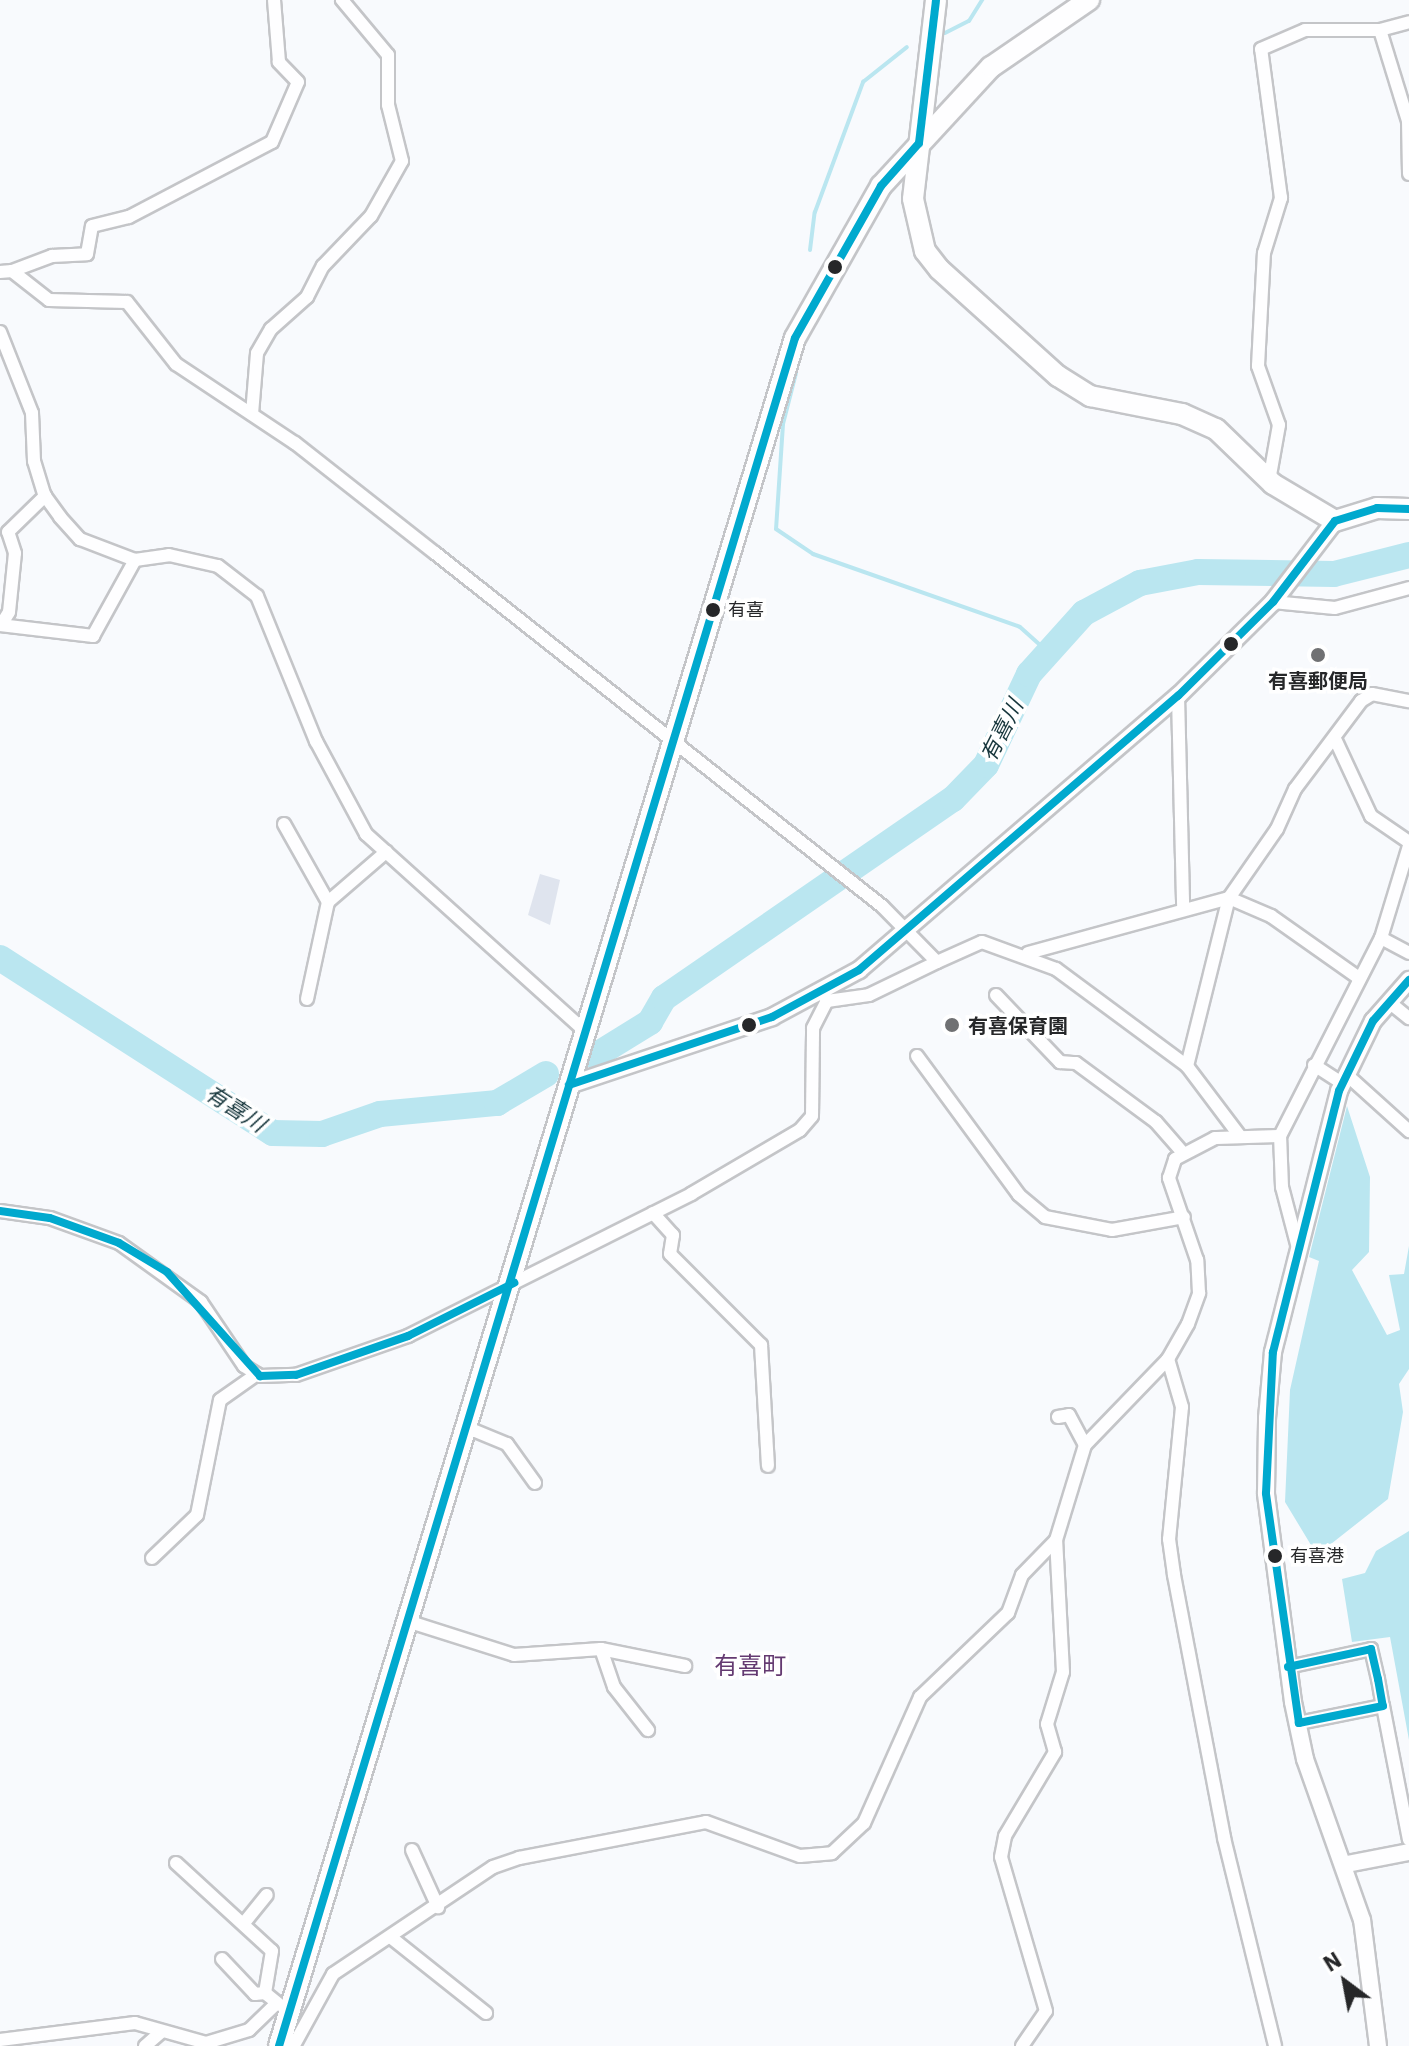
<!DOCTYPE html>
<html>
<head>
<meta charset="utf-8">
<style>
  body { margin:0 }
  #map { position:relative; width:1409px; height:2046px; overflow:hidden; background:#f8fafd; font-family:"IBM Plex Sans","Noto Sans JP",sans-serif }
  div>[style] { position:absolute }
  [style*='--x'] { left:calc(var(--x)*1px); top:calc(var(--y)*1px); width:calc(var(--w)*1px); rotate:calc(var(--a)*1deg) }
  .water>* { inset:0; background:#bae6f0 }
  .stream>* { height:4px; margin:-2px; padding:0 2px; transform-origin:2px; border-radius:2px; background:#bae6f0 }
  .river>* { height:26px; margin:-13px; padding:0 13px; transform-origin:13px; border-radius:13px; background:#bae6f0 }
  .building>* { inset:0; background:#dfe4ee }
  .roads { filter:drop-shadow(2px 0 #c4c5c8) drop-shadow(-2px 0 #c4c5c8) drop-shadow(0 2px #c4c5c8) drop-shadow(0 -2px #c4c5c8) }
  .minor>* { height:12px; margin:-6px; padding:0 6px; transform-origin:6px; border-radius:6px; background:#fefeff }
  .tertiary>* { height:16px; margin:-8px; padding:0 8px; transform-origin:8px; border-radius:8px; background:#fefeff }
  .primary>* { height:20px; margin:-10px; padding:0 10px; transform-origin:10px; border-radius:10px; background:#fefeff }
  .trunk>* { height:20px; margin:-10px; padding:0 10px; transform-origin:10px; border-radius:10px; background:#fefeff }
  .bus-1>* { height:8px; margin:-4px; padding:0 4px; transform-origin:4px; border-radius:4px; background:#00a9ce }
  .dots>* { width:22px; height:22px; translate:-50% -50%; box-sizing:border-box; border:4px solid #fff; border-radius:50% }
  span { translate:-50% -50%; white-space:nowrap; text-align:center; line-height:1.15; -webkit-text-stroke:7px #fff; paint-order:stroke }
  .bus-label { font-size:18px; color:#262729 }
  .left { translate:0 -50%; text-align:left }
  .poi-label { font-size:20px; color:#262729; font-weight:700 }
  .water-label { font-size:22px; color:#17363c; font-style:italic }
  .quarter-label { font-size:24px; color:#643a71 }
  .north { position:absolute; left:1305px; top:1942px; width:80px; height:80px; -webkit-text-stroke:6px #fff; paint-order:stroke; rotate:328deg; font-size:22px; font-weight:700; line-height:32px; text-align:center; color:#262729 }
  .north::after { content:''; display:block; margin:auto; width:28px; height:36px; background:#262729; clip-path:polygon(50% 0,100% 100%,50% 72%,0 100%) }
</style>
</head>
<body>
<div id="map">
  <div class="water">
    <div style="clip-path:polygon(1347px 1106px,1370px 1177px,1369px 1252px,1352px 1270px,1387px 1335px,1400px 1330px,1389px 1275px,1404px 1274px,1409px 1246px,1409px 1369px,1399px 1384px,1403px 1412px,1388px 1499px,1317px 1555px,1285px 1502px,1290px 1390px,1319px 1261px,1309px 1257px)"></div>
    <div style="clip-path:polygon(1409px 1531px,1409px 1740px,1390px 1637px,1352px 1642px,1342px 1579px,1365px 1573px,1376px 1551px)"></div>
  </div>
  <div class="stream">
    <div style="--x:945;--y:33;--w:27;--a:-27"></div>
    <div style="--x:969;--y:21;--w:25;--a:-58"></div>
    <div style="--x:810;--y:250;--w:38;--a:-83"></div>
    <div style="--x:815;--y:212;--w:139;--a:-69.7"></div>
    <div style="--x:863;--y:82;--w:56;--a:-38.5"></div>
    <div style="--x:796;--y:373;--w:53;--a:104.3"></div>
    <div style="--x:783;--y:424;--w:105;--a:93.8"></div>
    <div style="--x:776;--y:529;--w:45;--a:34"></div>
    <div style="--x:813;--y:554;--w:219;--a:19.4"></div>
    <div style="--x:1020;--y:627;--w:36;--a:42"></div>
  </div>
  <div class="river">
    <div style="--x:0;--y:958;--w:324;--a:32.7"></div>
    <div style="--x:273;--y:1133;--w:49;--a:1.2"></div>
    <div style="--x:322;--y:1134;--w:61;--a:-19"></div>
    <div style="--x:380;--y:1114;--w:118;--a:-5.4"></div>
    <div style="--x:497;--y:1103;--w:57;--a:-30.6"></div>
    <div style="--x:595;--y:1056;--w:65;--a:-31.7"></div>
    <div style="--x:650;--y:1022;--w:28;--a:-60"></div>
    <div style="--x:664;--y:998;--w:351;--a:-34.6"></div>
    <div style="--x:953;--y:799;--w:47;--a:-45.9"></div>
    <div style="--x:986;--y:765;--w:101;--a:-64.7"></div>
    <div style="--x:1029;--y:674;--w:82;--a:-48"></div>
    <div style="--x:1084;--y:613;--w:64;--a:-28.2"></div>
    <div style="--x:1140;--y:583;--w:59;--a:-10.7"></div>
    <div style="--x:1198;--y:572;--w:136;--a:0.8"></div>
    <div style="--x:1334;--y:574;--w:77;--a:-14.2"></div>
  </div>
  <div class="building">
    <div style="clip-path:polygon(540px 874px,560px 880px,550px 925px,528px 915px)"></div>
  </div>
  <div class="roads">
    <div class="minor">
      <div style="--x:1380;--y:30;--w:95;--a:72.9"></div>
      <div style="--x:1408;--y:121;--w:53;--a:88.9"></div>
      <div style="--x:12;--y:271;--w:43;--a:-20.6"></div>
      <div style="--x:52;--y:256;--w:35;--a:-3"></div>
      <div style="--x:87;--y:254;--w:28;--a:-80"></div>
      <div style="--x:92;--y:226;--w:38;--a:-14"></div>
      <div style="--x:129;--y:217;--w:161;--a:-27.7"></div>
      <div style="--x:272;--y:142;--w:65;--a:-66.6"></div>
      <div style="--x:298;--y:82;--w:28;--a:-134"></div>
      <div style="--x:279;--y:62;--w:62;--a:-94.6"></div>
      <div style="--x:0;--y:272;--w:12;--a:-5"></div>
      <div style="--x:12;--y:271;--w:47;--a:38.1"></div>
      <div style="--x:49;--y:300;--w:78;--a:1.5"></div>
      <div style="--x:127;--y:302;--w:79;--a:51.7"></div>
      <div style="--x:176;--y:364;--w:143;--a:33.6"></div>
      <div style="--x:295;--y:443;--w:178;--a:38.2"></div>
      <div style="--x:435;--y:553;--w:570;--a:38.3"></div>
      <div style="--x:882;--y:906;--w:78;--a:45.5"></div>
      <div style="--x:937;--y:962;--w:49;--a:-24"></div>
      <div style="--x:982;--y:942;--w:79;--a:20"></div>
      <div style="--x:1056;--y:969;--w:163;--a:36.5"></div>
      <div style="--x:1187;--y:1066;--w:86;--a:53"></div>
      <div style="--x:0;--y:332;--w:87;--a:68.4"></div>
      <div style="--x:32;--y:413;--w:48;--a:87.6"></div>
      <div style="--x:34;--y:461;--w:37;--a:73"></div>
      <div style="--x:45;--y:496;--w:26;--a:54"></div>
      <div style="--x:60;--y:517;--w:30;--a:48"></div>
      <div style="--x:80;--y:539;--w:59;--a:20.9"></div>
      <div style="--x:135;--y:560;--w:34;--a:-8"></div>
      <div style="--x:169;--y:555;--w:50;--a:12.7"></div>
      <div style="--x:218;--y:566;--w:49;--a:37.6"></div>
      <div style="--x:257;--y:596;--w:157;--a:67.9"></div>
      <div style="--x:316;--y:741;--w:106;--a:61.7"></div>
      <div style="--x:366;--y:834;--w:296;--a:42"></div>
      <div style="--x:252;--y:414;--w:61;--a:-85.3"></div>
      <div style="--x:257;--y:353;--w:28;--a:-60"></div>
      <div style="--x:271;--y:329;--w:48;--a:-41.6"></div>
      <div style="--x:307;--y:297;--w:35;--a:-63"></div>
      <div style="--x:323;--y:266;--w:69;--a:-46.2"></div>
      <div style="--x:371;--y:216;--w:63;--a:-60.6"></div>
      <div style="--x:402;--y:161;--w:58;--a:-104"></div>
      <div style="--x:388;--y:105;--w:50;--a:-90"></div>
      <div style="--x:388;--y:55;--w:72;--a:-129.9"></div>
      <div style="--x:1269;--y:481;--w:57;--a:-79.9"></div>
      <div style="--x:1279;--y:425;--w:63;--a:-109.6"></div>
      <div style="--x:1258;--y:366;--w:113;--a:-87"></div>
      <div style="--x:1264;--y:253;--w:58;--a:-72.8"></div>
      <div style="--x:1281;--y:198;--w:150;--a:-97.6"></div>
      <div style="--x:1261;--y:49;--w:48;--a:-23.4"></div>
      <div style="--x:1305;--y:30;--w:75;--a:0"></div>
      <div style="--x:1380;--y:30;--w:30;--a:-15"></div>
      <div style="--x:1273;--y:602;--w:62;--a:5.5"></div>
      <div style="--x:1335;--y:608;--w:77;--a:-15.1"></div>
      <div style="--x:0;--y:625;--w:94;--a:6.7"></div>
      <div style="--x:93;--y:636;--w:87;--a:-61.1"></div>
      <div style="--x:1;--y:625;--w:15;--a:-58"></div>
      <div style="--x:9;--y:612;--w:59;--a:-84.2"></div>
      <div style="--x:15;--y:553;--w:22;--a:-108"></div>
      <div style="--x:8;--y:532;--w:52;--a:-44.2"></div>
      <div style="--x:1178;--y:696;--w:210;--a:88.6"></div>
      <div style="--x:1336;--y:741;--w:83;--a:65"></div>
      <div style="--x:1371;--y:816;--w:46;--a:34.4"></div>
      <div style="--x:284;--y:824;--w:90;--a:60.6"></div>
      <div style="--x:328;--y:902;--w:77;--a:-40.8"></div>
      <div style="--x:1381;--y:938;--w:32;--a:28"></div>
      <div style="--x:1028;--y:953;--w:208;--a:-15.3"></div>
      <div style="--x:1229;--y:898;--w:46;--a:23.2"></div>
      <div style="--x:1271;--y:916;--w:108;--a:35.2"></div>
      <div style="--x:996;--y:995;--w:93;--a:46.3"></div>
      <div style="--x:1060;--y:1062;--w:16;--a:4"></div>
      <div style="--x:1076;--y:1063;--w:99;--a:36.4"></div>
      <div style="--x:1156;--y:1122;--w:41;--a:48.9"></div>
      <div style="--x:307;--y:999;--w:99;--a:-77.8"></div>
      <div style="--x:827;--y:1001;--w:42;--a:-8.1"></div>
      <div style="--x:869;--y:995;--w:76;--a:-25.9"></div>
      <div style="--x:1389;--y:1002;--w:26;--a:39"></div>
      <div style="--x:917;--y:1056;--w:172;--a:53.7"></div>
      <div style="--x:1019;--y:1195;--w:34;--a:40"></div>
      <div style="--x:1045;--y:1217;--w:68;--a:11"></div>
      <div style="--x:1112;--y:1230;--w:73;--a:-10.2"></div>
      <div style="--x:1314;--y:1065;--w:35;--a:33"></div>
      <div style="--x:1187;--y:1066;--w:173;--a:-76"></div>
      <div style="--x:1229;--y:898;--w:84;--a:-55.2"></div>
      <div style="--x:1277;--y:829;--w:44;--a:-65.8"></div>
      <div style="--x:1295;--y:789;--w:110;--a:-53.1"></div>
      <div style="--x:1361;--y:701;--w:13;--a:-32"></div>
      <div style="--x:1372;--y:694;--w:38;--a:11"></div>
      <div style="--x:1347;--y:1075;--w:84;--a:42.1"></div>
      <div style="--x:0;--y:1211;--w:50;--a:8"></div>
      <div style="--x:50;--y:1218;--w:73;--a:19.9"></div>
      <div style="--x:119;--y:1243;--w:101;--a:35.7"></div>
      <div style="--x:201;--y:1302;--w:77;--a:56.1"></div>
      <div style="--x:244;--y:1366;--w:19;--a:32"></div>
      <div style="--x:260;--y:1376;--w:36;--a:-2"></div>
      <div style="--x:296;--y:1375;--w:119;--a:-19.2"></div>
      <div style="--x:408;--y:1336;--w:317;--a:-26.6"></div>
      <div style="--x:691;--y:1194;--w:126;--a:-30.4"></div>
      <div style="--x:800;--y:1130;--w:18;--a:-49"></div>
      <div style="--x:812;--y:1116;--w:88;--a:-89.3"></div>
      <div style="--x:813;--y:1028;--w:30;--a:-63"></div>
      <div style="--x:827;--y:1001;--w:10;--a:-114"></div>
      <div style="--x:653;--y:1213;--w:30;--a:48"></div>
      <div style="--x:673;--y:1235;--w:19;--a:99"></div>
      <div style="--x:670;--y:1254;--w:129;--a:45"></div>
      <div style="--x:761;--y:1345;--w:121;--a:86.7"></div>
      <div style="--x:1298;--y:1248;--w:63;--a:-104.7"></div>
      <div style="--x:1282;--y:1187;--w:51;--a:-92.2"></div>
      <div style="--x:1280;--y:1136;--w:222;--a:-63"></div>
      <div style="--x:1381;--y:938;--w:96;--a:-73.1"></div>
      <div style="--x:1168;--y:1359;--w:50;--a:73.7"></div>
      <div style="--x:1182;--y:1407;--w:133;--a:95.6"></div>
      <div style="--x:1169;--y:1539;--w:36;--a:82"></div>
      <div style="--x:1174;--y:1575;--w:268;--a:79.2"></div>
      <div style="--x:1224;--y:1838;--w:214;--a:76.2"></div>
      <div style="--x:1058;--y:1417;--w:11;--a:-10"></div>
      <div style="--x:1069;--y:1415;--w:34;--a:62"></div>
      <div style="--x:468;--y:1428;--w:42;--a:22.3"></div>
      <div style="--x:507;--y:1444;--w:48;--a:54.3"></div>
      <div style="--x:152;--y:1558;--w:62;--a:-43.7"></div>
      <div style="--x:197;--y:1515;--w:117;--a:-78.7"></div>
      <div style="--x:220;--y:1400;--w:45;--a:-35.1"></div>
      <div style="--x:407;--y:1621;--w:112;--a:17.6"></div>
      <div style="--x:514;--y:1655;--w:87;--a:-3.9"></div>
      <div style="--x:601;--y:1649;--w:86;--a:11.4"></div>
      <div style="--x:601;--y:1649;--w:40;--a:71.1"></div>
      <div style="--x:614;--y:1687;--w:55;--a:51.7"></div>
      <div style="--x:1288;--y:1667;--w:85;--a:-12.2"></div>
      <div style="--x:1371;--y:1649;--w:31;--a:77"></div>
      <div style="--x:1378;--y:1679;--w:27;--a:80"></div>
      <div style="--x:1383;--y:1706;--w:86;--a:168.6"></div>
      <div style="--x:1383;--y:1706;--w:136;--a:79"></div>
      <div style="--x:412;--y:1850;--w:63;--a:65.5"></div>
      <div style="--x:176;--y:1863;--w:130;--a:42.5"></div>
      <div style="--x:272;--y:1951;--w:43;--a:99.5"></div>
      <div style="--x:265;--y:1993;--w:19;--a:39"></div>
      <div style="--x:244;--y:1923;--w:36;--a:-51"></div>
      <div style="--x:393;--y:1939;--w:119;--a:38.5"></div>
      <div style="--x:222;--y:1959;--w:48;--a:46.7"></div>
      <div style="--x:255;--y:1994;--w:10;--a:-6"></div>
      <div style="--x:0;--y:2040;--w:136;--a:-7.2"></div>
      <div style="--x:135;--y:2023;--w:74;--a:15.7"></div>
      <div style="--x:206;--y:2043;--w:45;--a:-16.8"></div>
      <div style="--x:249;--y:2030;--w:37;--a:-44"></div>
      <div style="--x:279;--y:2045;--w:15;--a:0"></div>
      <div style="--x:294;--y:2045;--w:81;--a:-61.2"></div>
      <div style="--x:333;--y:1974;--w:192;--a:-33.8"></div>
      <div style="--x:493;--y:1867;--w:28;--a:-19"></div>
      <div style="--x:519;--y:1858;--w:190;--a:-10.9"></div>
      <div style="--x:706;--y:1822;--w:100;--a:19.9"></div>
      <div style="--x:800;--y:1856;--w:32;--a:-5"></div>
      <div style="--x:832;--y:1853;--w:44;--a:-43.2"></div>
      <div style="--x:864;--y:1823;--w:138;--a:-66"></div>
      <div style="--x:920;--y:1697;--w:122;--a:-43.7"></div>
      <div style="--x:1008;--y:1613;--w:40;--a:-69.8"></div>
      <div style="--x:1022;--y:1575;--w:49;--a:-45.8"></div>
      <div style="--x:1056;--y:1540;--w:99;--a:-73"></div>
      <div style="--x:1085;--y:1445;--w:120;--a:-46"></div>
      <div style="--x:1168;--y:1359;--w:40;--a:-60.3"></div>
      <div style="--x:1188;--y:1324;--w:33;--a:-70"></div>
      <div style="--x:1199;--y:1293;--w:33;--a:-93"></div>
      <div style="--x:1197;--y:1260;--w:87;--a:-108.9"></div>
      <div style="--x:1169;--y:1178;--w:20;--a:-72"></div>
      <div style="--x:1175;--y:1159;--w:45;--a:-27.7"></div>
      <div style="--x:1215;--y:1138;--w:65;--a:-1.8"></div>
      <div style="--x:145;--y:2046;--w:20;--a:-41"></div>
      <div style="--x:1022;--y:2046;--w:42;--a:-55.6"></div>
      <div style="--x:1046;--y:2011;--w:160;--a:-106.3"></div>
      <div style="--x:1001;--y:1857;--w:21;--a:-79"></div>
      <div style="--x:1005;--y:1836;--w:98;--a:-59.2"></div>
      <div style="--x:1055;--y:1752;--w:29;--a:-106"></div>
      <div style="--x:1047;--y:1724;--w:54;--a:-72.9"></div>
      <div style="--x:1063;--y:1672;--w:132;--a:-93"></div>
    </div>
    <div class="tertiary">
      <div style="--x:569;--y:1085;--w:214;--a:-18.5"></div>
      <div style="--x:772;--y:1017;--w:99;--a:-28.4"></div>
      <div style="--x:859;--y:970;--w:421;--a:-40.7"></div>
      <div style="--x:1178;--y:696;--w:134;--a:-44.7"></div>
      <div style="--x:1273;--y:602;--w:102;--a:-52.6"></div>
      <div style="--x:1347;--y:1864;--w:63;--a:-11"></div>
      <div style="--x:1378;--y:2046;--w:127;--a:-97.2"></div>
      <div style="--x:1362;--y:1920;--w:171;--a:-109.5"></div>
      <div style="--x:1305;--y:1759;--w:58;--a:-101.9"></div>
      <div style="--x:1293;--y:1702;--w:211;--a:-97.4"></div>
      <div style="--x:1266;--y:1493;--w:75;--a:-89.2"></div>
      <div style="--x:1267;--y:1418;--w:66;--a:-84.8"></div>
      <div style="--x:1273;--y:1352;--w:269;--a:-75.8"></div>
      <div style="--x:1339;--y:1091;--w:78;--a:-64.1"></div>
      <div style="--x:1373;--y:1021;--w:55;--a:-48.7"></div>
    </div>
    <div class="primary">
      <div style="--x:936;--y:0;--w:200;--a:96.6"></div>
      <div style="--x:913;--y:199;--w:53;--a:77"></div>
      <div style="--x:925;--y:251;--w:23;--a:52"></div>
      <div style="--x:939;--y:269;--w:160;--a:42"></div>
      <div style="--x:1058;--y:376;--w:38;--a:32"></div>
      <div style="--x:1090;--y:396;--w:94;--a:11.1"></div>
      <div style="--x:1182;--y:414;--w:37;--a:24"></div>
      <div style="--x:1216;--y:429;--w:79;--a:44"></div>
      <div style="--x:1273;--y:484;--w:72;--a:30.8"></div>
      <div style="--x:1335;--y:521;--w:44;--a:-17.2"></div>
      <div style="--x:1377;--y:508;--w:32;--a:2"></div>
    </div>
    <div class="trunk">
      <div style="--x:279;--y:2046;--w:1784;--a:-73.19"></div>
      <div style="--x:795;--y:338;--w:175;--a:-60.5"></div>
      <div style="--x:881;--y:186;--w:162;--a:-47.3"></div>
      <div style="--x:991;--y:67;--w:119;--a:-34.4"></div>
    </div>
  </div>
  <div class="bus-1">
    <div style="--x:919;--y:143;--w:144;--a:-83.2"></div>
    <div style="--x:569;--y:1085;--w:214;--a:-18.5"></div>
    <div style="--x:772;--y:1017;--w:99;--a:-28.4"></div>
    <div style="--x:859;--y:970;--w:421;--a:-40.7"></div>
    <div style="--x:1178;--y:696;--w:134;--a:-44.7"></div>
    <div style="--x:1273;--y:602;--w:102;--a:-52.6"></div>
    <div style="--x:1335;--y:521;--w:44;--a:-17.2"></div>
    <div style="--x:1377;--y:508;--w:32;--a:2"></div>
    <div style="--x:0;--y:1211;--w:50;--a:8"></div>
    <div style="--x:50;--y:1218;--w:73;--a:19.9"></div>
    <div style="--x:119;--y:1243;--w:56;--a:31.1"></div>
    <div style="--x:167;--y:1272;--w:140;--a:48.2"></div>
    <div style="--x:260;--y:1376;--w:36;--a:-2"></div>
    <div style="--x:296;--y:1375;--w:119;--a:-19.2"></div>
    <div style="--x:408;--y:1336;--w:119;--a:-26.6"></div>
    <div style="--x:1288;--y:1667;--w:85;--a:-12.2"></div>
    <div style="--x:1371;--y:1649;--w:31;--a:77"></div>
    <div style="--x:1378;--y:1679;--w:27;--a:80"></div>
    <div style="--x:1383;--y:1706;--w:86;--a:168.6"></div>
    <div style="--x:1299;--y:1723;--w:232;--a:-98.2"></div>
    <div style="--x:1266;--y:1493;--w:141;--a:-87.2"></div>
    <div style="--x:1273;--y:1352;--w:269;--a:-75.8"></div>
    <div style="--x:1339;--y:1091;--w:78;--a:-64.1"></div>
    <div style="--x:1373;--y:1021;--w:55;--a:-48.7"></div>
    <div style="--x:279;--y:2046;--w:1784;--a:-73.19"></div>
    <div style="--x:795;--y:338;--w:175;--a:-60.5"></div>
    <div style="--x:881;--y:186;--w:57;--a:-48.5"></div>
  </div>
  <div class="dots">
    <div style="left:835px;top:267px;background:#262729"></div>
    <div style="left:713px;top:610px;background:#262729"></div>
    <div style="left:1231px;top:644px;background:#262729"></div>
    <div style="left:1318px;top:655px;background:#707173"></div>
    <div style="left:749px;top:1025px;background:#262729"></div>
    <div style="left:952px;top:1025px;background:#707173"></div>
    <div style="left:1275px;top:1556px;background:#262729"></div>
  </div>
  <div class="bus-label">
    <span class="left" style="left:728px;top:610px">有喜</span>
    <span class="left" style="left:1290px;top:1556px">有喜港</span>
  </div>
  <div class="poi-label">
    <span style="left:1318px;top:680px">有喜郵便局</span>
    <span class="left" style="left:968px;top:1025px">有喜保育園</span>
  </div>
  <div class="water-label">
    <span style="left:1001px;top:730px;rotate:-63deg">有喜川</span>
    <span style="left:236px;top:1108px;rotate:33deg">有喜川</span>
  </div>
  <div class="quarter-label">
    <span style="left:750px;top:1666px">有喜町</span>
  </div>
  <div class="north">N</div>
</div>
</body>
</html>
